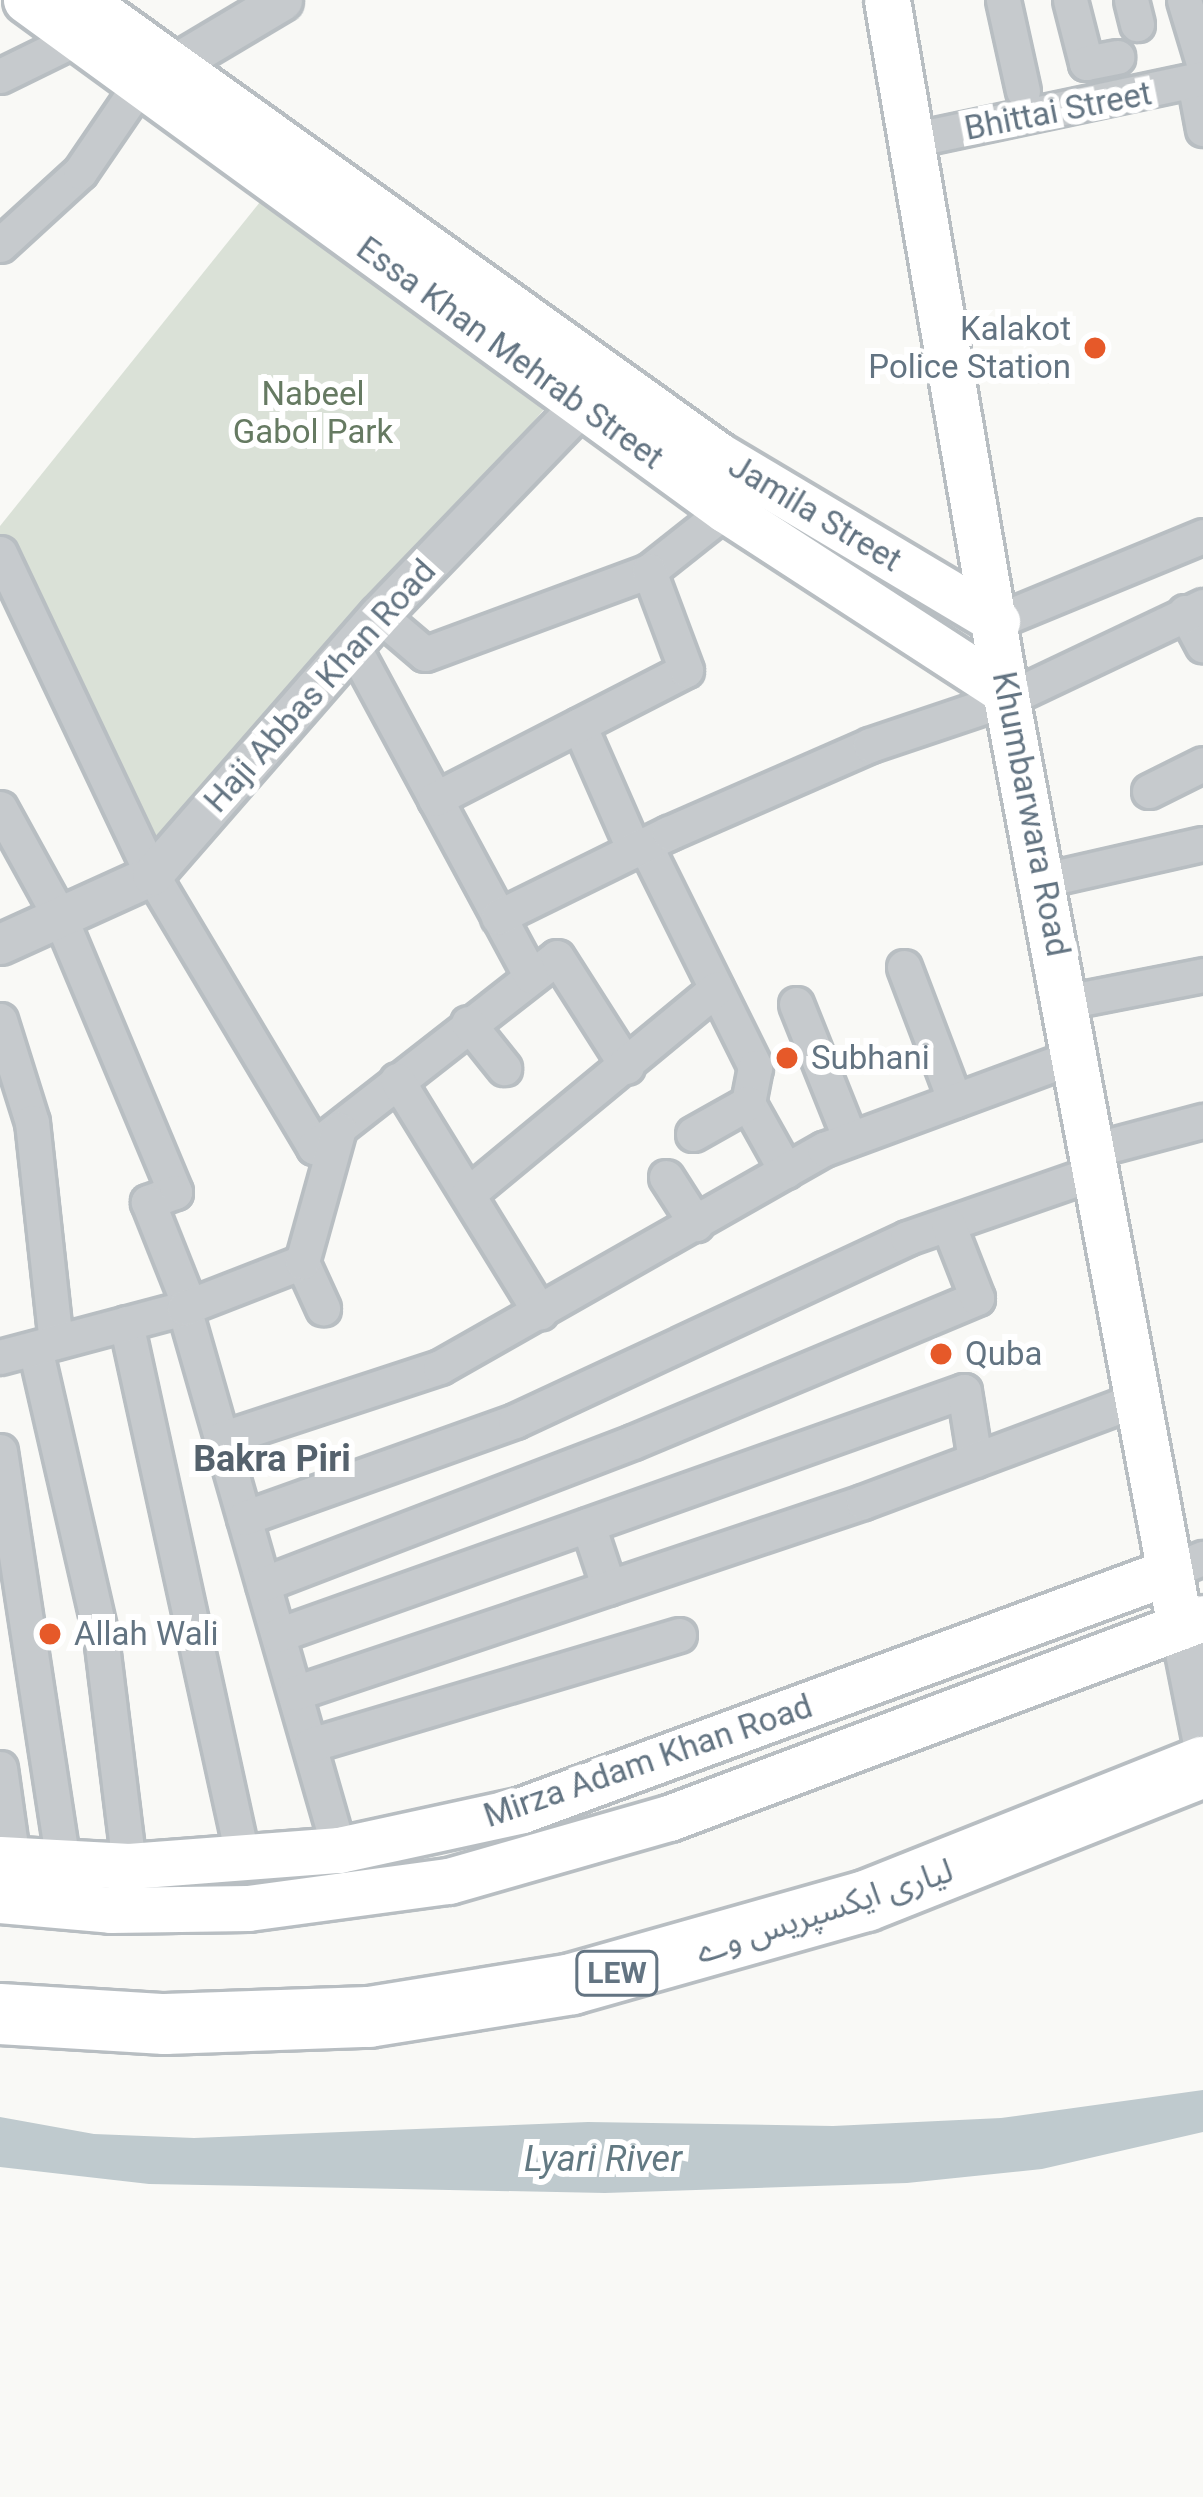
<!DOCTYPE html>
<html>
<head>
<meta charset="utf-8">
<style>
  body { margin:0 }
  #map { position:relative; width:1203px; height:2497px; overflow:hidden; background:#f9f9f6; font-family:Roboto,"Noto Sans Arabic",sans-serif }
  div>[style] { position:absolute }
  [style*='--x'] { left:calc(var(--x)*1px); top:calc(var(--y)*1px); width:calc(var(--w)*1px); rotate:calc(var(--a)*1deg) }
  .green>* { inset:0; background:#dae1d7 }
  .water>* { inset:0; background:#bfcace }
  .roads { filter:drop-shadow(3px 0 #b8bec2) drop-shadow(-3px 0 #b8bec2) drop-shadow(0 3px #b8bec2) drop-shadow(0 -3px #b8bec2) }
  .minor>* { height:33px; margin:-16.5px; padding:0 16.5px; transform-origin:16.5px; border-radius:16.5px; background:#c6cacd }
  .tertiary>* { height:39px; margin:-19.5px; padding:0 19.5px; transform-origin:19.5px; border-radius:19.5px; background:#c6cacd }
  .secondary>* { height:45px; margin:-22.5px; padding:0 22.5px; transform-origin:22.5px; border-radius:22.5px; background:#fff }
  .motorway>* { height:60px; margin:-30px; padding:0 30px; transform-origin:30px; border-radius:30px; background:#fff }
  .dots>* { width:33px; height:33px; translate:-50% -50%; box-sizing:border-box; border:6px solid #fff; border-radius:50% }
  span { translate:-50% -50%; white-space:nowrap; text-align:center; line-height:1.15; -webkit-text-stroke:12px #fff; paint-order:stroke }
  .shield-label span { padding:3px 9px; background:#fff; border:3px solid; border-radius:9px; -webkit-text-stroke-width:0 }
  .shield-label { font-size:30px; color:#637482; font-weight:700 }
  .street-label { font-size:33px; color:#637482 }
  .poi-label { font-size:33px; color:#637482 }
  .right { translate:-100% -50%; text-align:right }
  .left { translate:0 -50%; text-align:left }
  .park-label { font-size:33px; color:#667a62 }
  .neighbourhood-label { font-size:36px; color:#55626d; font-weight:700 }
  .water-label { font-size:36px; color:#637a83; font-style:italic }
</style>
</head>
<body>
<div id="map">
  <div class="green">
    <div style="clip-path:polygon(288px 167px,577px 370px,152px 875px,0 553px,0 526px)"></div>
  </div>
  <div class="water">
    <div style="clip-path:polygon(1203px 2090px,1203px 2132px,1042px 2169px,907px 2183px,605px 2193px,149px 2184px,0 2167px,0 2117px,94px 2134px,194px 2138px,588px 2122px,833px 2126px,1001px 2118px)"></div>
  </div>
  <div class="roads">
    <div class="minor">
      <div style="--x:1003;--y:0;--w:93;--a:77.6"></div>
      <div style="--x:1070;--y:0;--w:65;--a:75.7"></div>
      <div style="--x:1086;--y:63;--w:32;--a:-11"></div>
      <div style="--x:1131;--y:0;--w:25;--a:76"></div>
      <div style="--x:1184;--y:0;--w:66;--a:73.2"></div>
      <div style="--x:0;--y:76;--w:105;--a:-26.1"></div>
      <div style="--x:1194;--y:81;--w:49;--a:79.4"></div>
      <div style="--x:912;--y:140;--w:298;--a:-12"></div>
      <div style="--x:0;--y:245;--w:108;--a:-42.4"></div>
      <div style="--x:80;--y:172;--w:103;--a:-55.7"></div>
      <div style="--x:0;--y:553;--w:356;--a:64.7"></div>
      <div style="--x:152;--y:875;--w:317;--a:59.2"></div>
      <div style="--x:314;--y:1147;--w:308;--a:-38"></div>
      <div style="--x:557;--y:957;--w:130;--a:57.5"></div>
      <div style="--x:1185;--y:612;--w:38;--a:62"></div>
      <div style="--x:379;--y:615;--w:60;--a:40.3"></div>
      <div style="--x:425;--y:654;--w:239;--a:-20.3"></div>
      <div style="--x:649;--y:571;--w:98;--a:-38.4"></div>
      <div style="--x:997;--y:621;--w:223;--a:-22.4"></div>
      <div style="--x:353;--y:646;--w:375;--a:61.7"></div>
      <div style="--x:579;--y:725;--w:137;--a:66.3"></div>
      <div style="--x:1149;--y:791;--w:60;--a:-26.6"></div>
      <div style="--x:435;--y:799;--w:282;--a:-27.2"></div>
      <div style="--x:686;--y:670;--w:106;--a:-110.5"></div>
      <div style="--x:0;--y:808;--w:124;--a:61.2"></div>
      <div style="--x:60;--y:917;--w:298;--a:67.3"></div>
      <div style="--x:175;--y:1192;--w:29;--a:160"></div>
      <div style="--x:148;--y:1202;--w:111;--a:68.3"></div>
      <div style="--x:645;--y:845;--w:248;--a:63.6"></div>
      <div style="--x:755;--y:1067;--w:37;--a:101"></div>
      <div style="--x:748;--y:1103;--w:78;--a:60.8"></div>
      <div style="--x:1044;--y:880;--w:163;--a:-12.8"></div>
      <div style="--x:498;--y:917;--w:191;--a:-26.2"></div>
      <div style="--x:669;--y:833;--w:219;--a:-23.6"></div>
      <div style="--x:870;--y:745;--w:145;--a:-18.6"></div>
      <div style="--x:1007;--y:699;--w:217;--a:-25.4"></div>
      <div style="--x:904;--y:967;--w:143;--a:69.2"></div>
      <div style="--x:1066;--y:1002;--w:140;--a:-11.1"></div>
      <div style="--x:796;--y:1004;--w:145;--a:68.2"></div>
      <div style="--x:0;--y:1020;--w:107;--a:72.6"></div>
      <div style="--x:32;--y:1122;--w:221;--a:83.8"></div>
      <div style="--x:468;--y:1023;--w:58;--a:51.3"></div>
      <div style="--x:397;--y:1080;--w:273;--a:58.4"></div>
      <div style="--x:693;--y:1134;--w:63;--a:-29.4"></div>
      <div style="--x:1093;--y:1150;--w:114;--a:-14.8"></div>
      <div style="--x:666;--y:1177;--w:56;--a:57.4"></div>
      <div style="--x:468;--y:1194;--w:322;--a:-39.6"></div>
      <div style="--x:302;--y:1262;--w:51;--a:65.5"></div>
      <div style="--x:184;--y:1308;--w:564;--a:74.04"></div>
      <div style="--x:126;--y:1323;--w:549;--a:77.69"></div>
      <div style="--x:35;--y:1348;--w:296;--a:77.1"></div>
      <div style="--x:101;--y:1637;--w:231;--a:83"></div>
      <div style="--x:0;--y:1357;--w:190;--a:-14.9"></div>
      <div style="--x:184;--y:1308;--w:127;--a:-21.3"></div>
      <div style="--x:302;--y:1262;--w:138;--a:-74.5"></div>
      <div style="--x:221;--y:1439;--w:231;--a:-18.2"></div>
      <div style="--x:440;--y:1367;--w:442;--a:-29.6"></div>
      <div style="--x:824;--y:1149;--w:269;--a:-20.3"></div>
      <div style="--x:0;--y:1451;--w:419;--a:81.3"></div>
      <div style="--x:244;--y:1518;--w:288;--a:-19.7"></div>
      <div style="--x:515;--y:1421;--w:433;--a:-25"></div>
      <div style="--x:907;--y:1238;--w:201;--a:-19.2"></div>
      <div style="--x:588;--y:1525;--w:66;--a:71.6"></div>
      <div style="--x:1168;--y:1572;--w:38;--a:-22"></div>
      <div style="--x:263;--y:1584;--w:396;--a:-21"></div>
      <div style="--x:633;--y:1442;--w:373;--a:-22.7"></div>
      <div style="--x:977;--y:1298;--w:79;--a:-111.4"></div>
      <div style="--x:278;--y:1635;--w:728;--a:-19.58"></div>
      <div style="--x:964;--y:1391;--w:70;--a:80.9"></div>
      <div style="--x:295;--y:1693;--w:599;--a:-18.59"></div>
      <div style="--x:863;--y:1502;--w:294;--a:-20.5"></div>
      <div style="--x:310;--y:1745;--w:385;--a:-16.6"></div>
      <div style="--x:0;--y:1768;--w:93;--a:82"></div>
    </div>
    <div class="tertiary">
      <div style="--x:148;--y:80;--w:156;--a:-30.8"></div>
      <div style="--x:0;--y:944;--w:167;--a:-24.4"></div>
      <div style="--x:152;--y:875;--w:345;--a:-48.9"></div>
      <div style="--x:379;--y:615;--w:322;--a:-46.1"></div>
      <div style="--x:1180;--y:1627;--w:118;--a:78.8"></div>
    </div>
    <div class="secondary">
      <div style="--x:26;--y:0;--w:866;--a:36.08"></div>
      <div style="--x:726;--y:510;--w:333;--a:33"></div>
      <div style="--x:82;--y:0;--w:782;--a:35.58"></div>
      <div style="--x:718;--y:455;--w:325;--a:30.8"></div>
      <div style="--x:887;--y:0;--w:701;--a:80.31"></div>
      <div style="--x:1005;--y:691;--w:952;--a:79.41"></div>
      <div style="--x:0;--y:1859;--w:129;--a:3.1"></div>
      <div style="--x:129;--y:1866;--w:211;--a:-4.4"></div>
      <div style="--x:339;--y:1850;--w:187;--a:-12.3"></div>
      <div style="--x:522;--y:1810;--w:688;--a:-20.22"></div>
      <div style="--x:0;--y:1900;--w:111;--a:5.1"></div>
      <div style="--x:111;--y:1910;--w:137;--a:-0.8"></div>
      <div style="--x:248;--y:1908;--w:203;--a:-7.7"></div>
      <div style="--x:449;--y:1881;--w:229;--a:-16"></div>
      <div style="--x:669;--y:1818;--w:570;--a:-20.53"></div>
    </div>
    <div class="motorway">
      <div style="--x:0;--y:2014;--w:165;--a:3.5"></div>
      <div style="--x:165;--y:2024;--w:204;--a:-2"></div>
      <div style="--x:369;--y:2017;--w:206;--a:-9.2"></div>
      <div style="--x:572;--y:1984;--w:305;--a:-15.8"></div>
      <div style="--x:866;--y:1901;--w:363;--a:-21.7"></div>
    </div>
  </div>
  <div class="dots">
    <div style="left:1095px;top:348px;background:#e65929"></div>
    <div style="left:787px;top:1058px;background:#e65929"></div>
    <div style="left:941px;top:1354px;background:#e65929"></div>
    <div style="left:50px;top:1634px;background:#e65929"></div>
  </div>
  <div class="shield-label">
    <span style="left:617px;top:1973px">LEW</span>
  </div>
  <div class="street-label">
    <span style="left:1058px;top:111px;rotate:-11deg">Bhittai Street</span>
    <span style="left:510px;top:353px;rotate:36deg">Essa Khan Mehrab Street</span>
    <span style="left:815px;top:513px;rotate:31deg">Jamila Street</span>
    <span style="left:320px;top:686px;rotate:-48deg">Haji Abbas Khan Road</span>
    <span style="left:1031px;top:814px;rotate:79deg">Khumbarwara Road</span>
    <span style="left:648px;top:1761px;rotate:-19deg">Mirza Adam Khan Road</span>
    <span style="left:824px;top:1911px;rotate:-18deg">لیاری ایکسپریس وے</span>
  </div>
  <div class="poi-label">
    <span class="right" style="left:1071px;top:348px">Kalakot<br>Police Station</span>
    <span class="left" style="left:811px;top:1058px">Subhani</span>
    <span class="left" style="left:965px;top:1354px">Quba</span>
    <span class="left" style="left:74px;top:1634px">Allah Wali</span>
  </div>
  <div class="park-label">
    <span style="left:313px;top:413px">Nabeel<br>Gabol Park</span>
  </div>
  <div class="neighbourhood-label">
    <span style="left:272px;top:1460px">Bakra Piri</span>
  </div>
  <div class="water-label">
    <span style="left:603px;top:2160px">Lyari River</span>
  </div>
</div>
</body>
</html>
